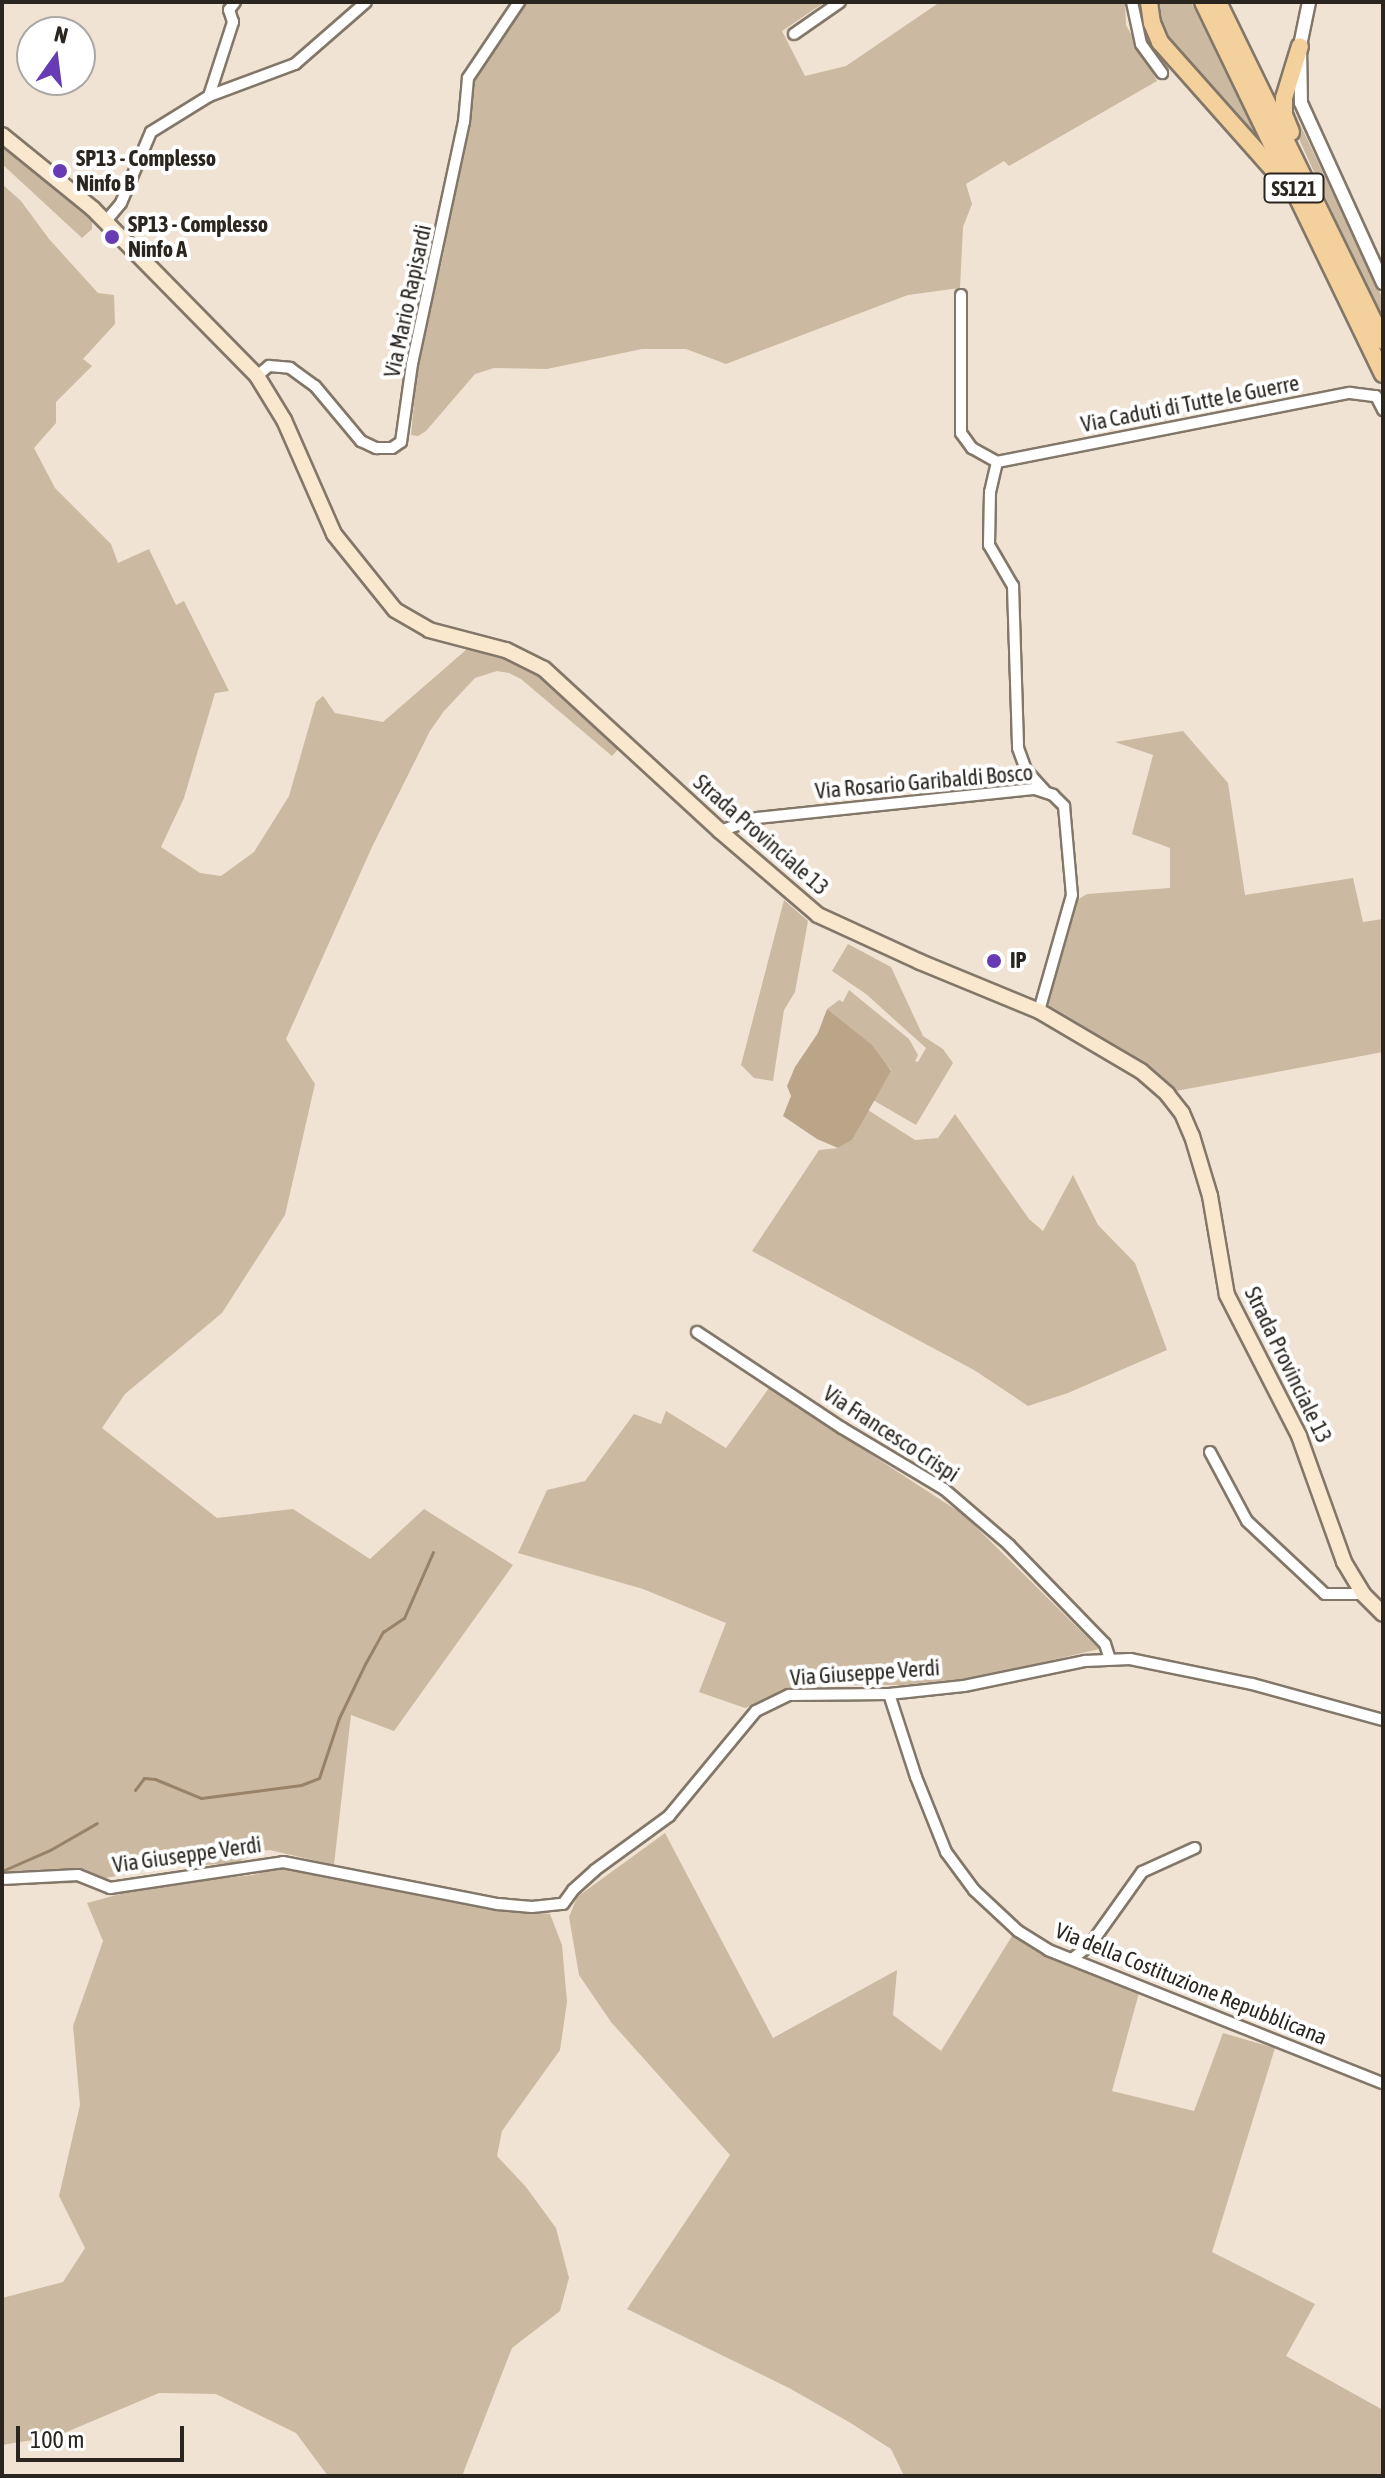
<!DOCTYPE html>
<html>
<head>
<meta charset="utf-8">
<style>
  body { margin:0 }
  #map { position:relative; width:1385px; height:2478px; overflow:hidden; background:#f0e3d3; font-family:"Asap Condensed",sans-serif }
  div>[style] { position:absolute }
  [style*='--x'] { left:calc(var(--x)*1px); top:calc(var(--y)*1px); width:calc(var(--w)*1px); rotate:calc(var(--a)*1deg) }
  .green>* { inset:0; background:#ccb9a1 }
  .forest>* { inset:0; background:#baa588 }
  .stream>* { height:3px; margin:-1.5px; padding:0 1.5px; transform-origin:1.5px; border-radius:1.5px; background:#988368 }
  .roads { filter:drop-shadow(2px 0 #827768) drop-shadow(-2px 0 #827768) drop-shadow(0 2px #827768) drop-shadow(0 -2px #827768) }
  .minor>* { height:10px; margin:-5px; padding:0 5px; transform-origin:5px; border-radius:5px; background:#fff }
  .tertiary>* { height:12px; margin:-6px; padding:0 6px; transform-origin:6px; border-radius:6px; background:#fff }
  .secondary>* { height:14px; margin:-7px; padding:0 7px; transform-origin:7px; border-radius:7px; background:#fae8ce }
  .primary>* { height:16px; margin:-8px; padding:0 8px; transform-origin:8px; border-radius:8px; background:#f4d09d }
  .dots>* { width:22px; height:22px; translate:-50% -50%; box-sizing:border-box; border:4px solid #fff; border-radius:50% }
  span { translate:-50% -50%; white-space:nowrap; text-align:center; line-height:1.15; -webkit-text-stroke:8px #fff; paint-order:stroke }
  .shield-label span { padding:2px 6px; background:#fff; border:2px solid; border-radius:6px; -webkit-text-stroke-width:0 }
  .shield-label { font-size:20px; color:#2a251f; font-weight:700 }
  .poi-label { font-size:22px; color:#2a251f; font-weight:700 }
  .left { translate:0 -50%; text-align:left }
  .street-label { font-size:22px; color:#2a251f }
  .frame { position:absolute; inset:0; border:4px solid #2a251f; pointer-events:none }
  .north { position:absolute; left:16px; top:16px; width:80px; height:80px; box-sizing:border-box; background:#fff; border:2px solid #aaa8a5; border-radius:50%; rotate:14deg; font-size:22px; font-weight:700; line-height:32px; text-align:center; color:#2a251f }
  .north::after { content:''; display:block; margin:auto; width:28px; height:36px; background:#663bb3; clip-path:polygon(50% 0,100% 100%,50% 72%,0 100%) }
  .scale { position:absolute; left:16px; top:2426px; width:168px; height:36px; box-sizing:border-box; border:4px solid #2a251f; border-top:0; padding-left:10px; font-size:24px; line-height:28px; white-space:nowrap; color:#2a251f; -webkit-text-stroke:6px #fff; paint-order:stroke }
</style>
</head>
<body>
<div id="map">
  <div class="green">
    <div style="clip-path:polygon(526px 2px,825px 2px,782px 31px,805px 76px,846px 66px,940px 2px,1125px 2px,1126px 25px,1157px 81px,1009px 166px,1004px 161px,966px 184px,972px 204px,963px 227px,960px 288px,908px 295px,726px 364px,686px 349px,642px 349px,547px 369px,494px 368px,475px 374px,426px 431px,418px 436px,411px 435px,418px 361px,443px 256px,475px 78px,480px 64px)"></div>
    <div style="clip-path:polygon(1154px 2px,1191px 2px,1263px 147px,1166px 42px)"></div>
    <div style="clip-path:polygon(1288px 99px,1383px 299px,1383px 324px,1294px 128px)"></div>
    <div style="clip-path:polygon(2px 146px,92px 218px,92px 229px,82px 238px,2px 164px)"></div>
    <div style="clip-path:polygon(2px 184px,21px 201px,49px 239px,98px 293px,114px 295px,115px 324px,83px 359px,92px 366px,56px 402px,56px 423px,34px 448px,55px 488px,111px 544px,118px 563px,149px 549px,176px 605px,184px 601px,229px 691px,215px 693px,184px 798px,161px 847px,200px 873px,221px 876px,254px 852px,289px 796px,316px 702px,323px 696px,335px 713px,383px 722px,467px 649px,506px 657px,534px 670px,621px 746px,612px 756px,521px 679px,509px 673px,497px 671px,475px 678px,444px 711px,430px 731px,372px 847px,286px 1039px,315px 1084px,285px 1215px,222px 1313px,125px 1394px,102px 1428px,217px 1518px,293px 1509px,370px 1559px,424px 1509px,513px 1565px,394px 1731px,351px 1715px,334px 1865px,270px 1850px,247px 1852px,249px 1857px,235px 1863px,159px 1868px,79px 1883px,2px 1886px)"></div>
    <div style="clip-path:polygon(1183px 731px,1228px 783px,1245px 895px,1353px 878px,1363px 922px,1383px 919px,1383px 1052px,1176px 1091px,1146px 1064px,1051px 1010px,1047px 1001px,1049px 984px,1077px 900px,1087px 894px,1170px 888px,1170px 848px,1132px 834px,1153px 755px,1115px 742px)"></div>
    <div style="clip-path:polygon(784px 900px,808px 921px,795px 992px,784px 1010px,773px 1081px,754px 1078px,741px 1065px)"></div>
    <div style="clip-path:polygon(848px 944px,891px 967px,923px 1036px,943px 1049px,953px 1063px,916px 1125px,873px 1100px,891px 1070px,827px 1009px,839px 1000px,843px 1002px,849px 990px,909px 1039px,918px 1055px,915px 1061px,918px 1062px,926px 1048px,866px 994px,832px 971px)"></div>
    <div style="clip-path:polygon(868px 1110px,915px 1140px,938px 1138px,955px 1114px,1029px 1219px,1043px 1231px,1073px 1175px,1098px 1225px,1135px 1263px,1167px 1350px,1068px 1393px,1028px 1406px,974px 1370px,752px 1251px,819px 1150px,838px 1148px,852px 1140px)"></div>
    <div style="clip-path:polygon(769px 1388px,964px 1515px,1099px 1649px,981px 1677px,902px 1685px,797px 1685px,745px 1708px,699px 1692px,726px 1623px,643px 1589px,518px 1553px,547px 1490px,585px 1481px,634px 1414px,661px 1424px,666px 1411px,726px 1448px)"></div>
    <div style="clip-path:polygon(665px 1833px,773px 2038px,897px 1970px,893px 2015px,941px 2051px,1012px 1936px,1044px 1955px,1139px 1993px,1112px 2091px,1194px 2111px,1223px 2033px,1275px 2048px,1212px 2252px,1315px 2304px,1286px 2356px,1383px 2410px,1383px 2476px,904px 2476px,891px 2449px,849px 2422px,789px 2388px,627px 2309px,730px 2155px,611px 2022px,579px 1975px,569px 1917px,577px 1897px)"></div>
    <div style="clip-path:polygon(282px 1866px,383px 1889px,550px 1914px,562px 1945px,567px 2002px,560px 2050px,502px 2131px,497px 2156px,526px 2187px,556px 2228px,569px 2278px,560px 2311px,512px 2348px,462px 2476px,328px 2476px,296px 2433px,216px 2394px,159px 2393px,57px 2436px,2px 2445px,2px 2298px,63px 2282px,85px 2248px,59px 2196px,80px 2105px,73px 2026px,103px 1941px,87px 1903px,153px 1885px,253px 1875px)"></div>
  </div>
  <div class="forest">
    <div style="clip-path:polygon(827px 1009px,872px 1045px,891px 1071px,852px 1140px,838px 1148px,817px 1139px,783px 1116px,791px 1096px,787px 1086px,795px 1067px,818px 1033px)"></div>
  </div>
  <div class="stream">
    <div style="--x:135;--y:1790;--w:15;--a:-53"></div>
    <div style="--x:144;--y:1778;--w:11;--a:5"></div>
    <div style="--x:155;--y:1779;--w:50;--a:22.4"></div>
    <div style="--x:201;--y:1798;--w:101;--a:-7.4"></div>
    <div style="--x:301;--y:1785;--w:19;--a:-21"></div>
    <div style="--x:319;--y:1778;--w:63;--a:-71.6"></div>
    <div style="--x:339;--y:1718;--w:60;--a:-64.3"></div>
    <div style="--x:365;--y:1664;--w:37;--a:-61"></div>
    <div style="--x:383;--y:1632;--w:25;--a:-34"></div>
    <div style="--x:404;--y:1618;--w:72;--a:-66.3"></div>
    <div style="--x:2;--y:1871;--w:52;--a:-23.6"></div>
    <div style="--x:50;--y:1850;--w:54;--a:-29.9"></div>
  </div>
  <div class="roads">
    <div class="minor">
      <div style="--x:1132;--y:2;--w:43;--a:77.9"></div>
      <div style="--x:1141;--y:44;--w:36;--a:54"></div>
      <div style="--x:794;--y:34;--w:56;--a:-34.8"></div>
      <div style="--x:209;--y:96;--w:92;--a:-20.4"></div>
      <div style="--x:295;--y:64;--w:94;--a:-41.1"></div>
      <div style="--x:106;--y:221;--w:23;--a:-50"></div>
      <div style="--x:121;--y:203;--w:77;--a:-67.1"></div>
      <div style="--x:151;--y:132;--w:68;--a:-31.8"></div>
      <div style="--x:209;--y:96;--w:78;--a:-72"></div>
      <div style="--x:233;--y:22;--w:13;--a:-108"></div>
      <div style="--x:229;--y:10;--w:10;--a:-53"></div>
      <div style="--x:961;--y:295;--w:138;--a:90"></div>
      <div style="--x:961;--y:433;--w:19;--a:54"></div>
      <div style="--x:972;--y:448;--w:29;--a:29"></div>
      <div style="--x:257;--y:376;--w:16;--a:-40"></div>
      <div style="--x:269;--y:366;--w:21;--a:5"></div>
      <div style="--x:290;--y:368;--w:31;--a:36"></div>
      <div style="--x:315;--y:386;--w:72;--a:50.1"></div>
      <div style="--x:361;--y:441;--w:17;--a:25"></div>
      <div style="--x:376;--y:448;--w:16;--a:0"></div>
      <div style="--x:392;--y:448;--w:11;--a:-34"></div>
      <div style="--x:401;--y:442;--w:79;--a:-82"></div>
      <div style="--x:412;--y:364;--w:248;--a:-77.9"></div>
      <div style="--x:464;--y:122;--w:44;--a:-84.8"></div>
      <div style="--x:468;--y:78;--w:92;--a:-56.1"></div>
      <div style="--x:997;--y:462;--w:360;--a:-11.1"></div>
      <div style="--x:1350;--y:393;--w:26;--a:7"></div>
      <div style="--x:1376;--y:396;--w:16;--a:63"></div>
      <div style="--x:997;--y:462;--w:31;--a:103"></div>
      <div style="--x:990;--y:492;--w:53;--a:91.1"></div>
      <div style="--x:989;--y:545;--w:48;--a:59.7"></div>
      <div style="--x:1013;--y:586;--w:162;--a:88.2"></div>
      <div style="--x:1018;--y:748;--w:23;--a:70"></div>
      <div style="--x:1026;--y:770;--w:28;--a:48"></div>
      <div style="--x:720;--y:831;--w:39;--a:-19"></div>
      <div style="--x:757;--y:818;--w:280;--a:-6"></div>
      <div style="--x:1035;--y:789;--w:19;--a:18"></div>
      <div style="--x:1053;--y:795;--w:16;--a:45"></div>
      <div style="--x:1064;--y:806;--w:89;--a:84.9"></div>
      <div style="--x:1072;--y:895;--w:121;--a:105.9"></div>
      <div style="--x:697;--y:1332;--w:174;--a:33.5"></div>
      <div style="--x:842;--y:1428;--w:119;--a:30.9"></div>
      <div style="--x:944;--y:1489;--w:86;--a:40.7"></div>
      <div style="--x:1009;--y:1545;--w:138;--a:45.9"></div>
      <div style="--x:1105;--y:1644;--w:16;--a:72"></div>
      <div style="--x:1210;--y:1452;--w:78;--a:61.8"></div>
      <div style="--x:1247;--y:1521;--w:107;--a:43.1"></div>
      <div style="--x:1325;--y:1594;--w:38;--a:0"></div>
      <div style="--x:889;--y:1694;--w:87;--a:72"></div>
      <div style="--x:916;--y:1777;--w:81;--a:68.2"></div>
      <div style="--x:946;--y:1852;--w:47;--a:53.6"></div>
      <div style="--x:974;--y:1890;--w:60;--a:43"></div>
      <div style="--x:1018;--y:1931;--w:36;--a:32"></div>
      <div style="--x:1048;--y:1950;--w:360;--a:21.7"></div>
      <div style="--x:2;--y:1879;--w:76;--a:-3"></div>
      <div style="--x:78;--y:1875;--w:35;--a:22"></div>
      <div style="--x:110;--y:1888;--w:175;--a:-8.5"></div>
      <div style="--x:283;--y:1862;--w:219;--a:11.1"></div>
      <div style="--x:498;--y:1904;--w:34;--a:5"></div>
      <div style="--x:532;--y:1907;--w:31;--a:-6"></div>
      <div style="--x:563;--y:1904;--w:17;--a:-54"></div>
      <div style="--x:573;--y:1890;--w:30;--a:-42"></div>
      <div style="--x:595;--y:1870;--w:92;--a:-36.1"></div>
      <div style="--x:669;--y:1816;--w:136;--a:-50.4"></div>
      <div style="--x:756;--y:1711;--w:37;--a:-26"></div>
      <div style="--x:789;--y:1695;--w:100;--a:-0.6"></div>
      <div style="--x:889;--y:1694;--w:75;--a:-6.1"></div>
      <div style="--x:964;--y:1686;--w:124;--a:-11.7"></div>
      <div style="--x:1085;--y:1661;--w:45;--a:-2.5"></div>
      <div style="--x:1130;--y:1659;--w:125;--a:11.6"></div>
      <div style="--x:1252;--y:1684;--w:136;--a:15.4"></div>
      <div style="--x:1072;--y:1959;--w:23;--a:-38"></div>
      <div style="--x:1090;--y:1945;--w:90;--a:-54.5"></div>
      <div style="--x:1142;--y:1872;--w:58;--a:-24.4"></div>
    </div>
    <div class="tertiary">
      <div style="--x:1309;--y:2;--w:45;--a:101.6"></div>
      <div style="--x:1300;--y:46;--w:57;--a:89"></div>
      <div style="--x:1301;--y:103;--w:198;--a:65.5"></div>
    </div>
    <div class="secondary">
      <div style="--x:2;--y:135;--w:117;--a:39.1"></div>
      <div style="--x:93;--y:209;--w:234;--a:45.5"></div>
      <div style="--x:257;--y:376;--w:52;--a:58.5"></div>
      <div style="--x:284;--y:420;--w:124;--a:66.3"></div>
      <div style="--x:334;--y:534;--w:97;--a:51.2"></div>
      <div style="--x:395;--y:610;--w:39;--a:30"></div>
      <div style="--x:429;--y:630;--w:80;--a:14.6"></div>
      <div style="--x:506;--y:650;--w:42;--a:26.6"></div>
      <div style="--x:544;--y:669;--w:239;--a:42.6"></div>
      <div style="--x:720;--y:831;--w:129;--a:40.6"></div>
      <div style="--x:818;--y:915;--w:112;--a:24.7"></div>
      <div style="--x:920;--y:962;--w:129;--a:22.4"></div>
      <div style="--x:1039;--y:1011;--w:118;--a:30.5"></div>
      <div style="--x:1141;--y:1071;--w:35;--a:41"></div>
      <div style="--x:1167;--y:1094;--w:24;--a:52"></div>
      <div style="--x:1182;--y:1113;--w:25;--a:67"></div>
      <div style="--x:1192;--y:1136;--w:63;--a:73.3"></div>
      <div style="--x:1210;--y:1196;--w:100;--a:80.3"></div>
      <div style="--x:1227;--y:1295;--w:158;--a:62.9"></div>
      <div style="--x:1299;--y:1436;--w:134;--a:70.3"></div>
      <div style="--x:1344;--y:1562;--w:37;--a:59"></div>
      <div style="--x:1363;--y:1594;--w:28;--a:45"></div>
    </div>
    <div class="primary">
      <div style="--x:1149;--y:2;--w:21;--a:82"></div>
      <div style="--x:1152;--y:23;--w:21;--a:67"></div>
      <div style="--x:1160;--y:42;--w:176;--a:48.4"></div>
      <div style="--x:1203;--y:2;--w:413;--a:64.2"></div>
      <div style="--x:1218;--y:2;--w:377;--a:64"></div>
      <div style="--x:1291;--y:132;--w:18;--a:-112"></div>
      <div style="--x:1284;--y:115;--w:17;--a:-90"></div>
      <div style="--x:1284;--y:98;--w:54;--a:-72.9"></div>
    </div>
  </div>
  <div class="dots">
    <div style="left:60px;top:171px;background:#663bb3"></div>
    <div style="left:112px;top:237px;background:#663bb3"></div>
    <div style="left:994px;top:961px;background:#663bb3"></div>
  </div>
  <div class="shield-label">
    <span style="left:1294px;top:188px">SS121</span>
  </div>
  <div class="poi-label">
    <span class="left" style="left:76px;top:171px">SP13 - Complesso<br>Ninfo B</span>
    <span class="left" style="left:128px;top:237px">SP13 - Complesso<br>Ninfo A</span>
    <span class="left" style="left:1010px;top:961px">IP</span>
  </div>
  <div class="street-label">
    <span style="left:408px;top:301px;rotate:-78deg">Via Mario Rapisardi</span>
    <span style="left:1190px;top:404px;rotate:-11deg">Via Caduti di Tutte le Guerre</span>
    <span style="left:924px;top:782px;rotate:-5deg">Via Rosario Garibaldi Bosco</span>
    <span style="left:761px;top:835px;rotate:41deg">Strada Provinciale 13</span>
    <span style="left:1288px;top:1365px;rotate:64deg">Strada Provinciale 13</span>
    <span style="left:891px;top:1434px;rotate:33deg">Via Francesco Crispi</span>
    <span style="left:865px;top:1673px;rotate:-4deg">Via Giuseppe Verdi</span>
    <span style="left:187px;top:1855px;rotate:-8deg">Via Giuseppe Verdi</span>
    <span style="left:1191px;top:1984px;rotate:22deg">Via della Costituzione Repubblicana</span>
  </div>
  <div class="frame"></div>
  <div class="north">N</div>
  <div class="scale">100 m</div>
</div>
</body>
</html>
